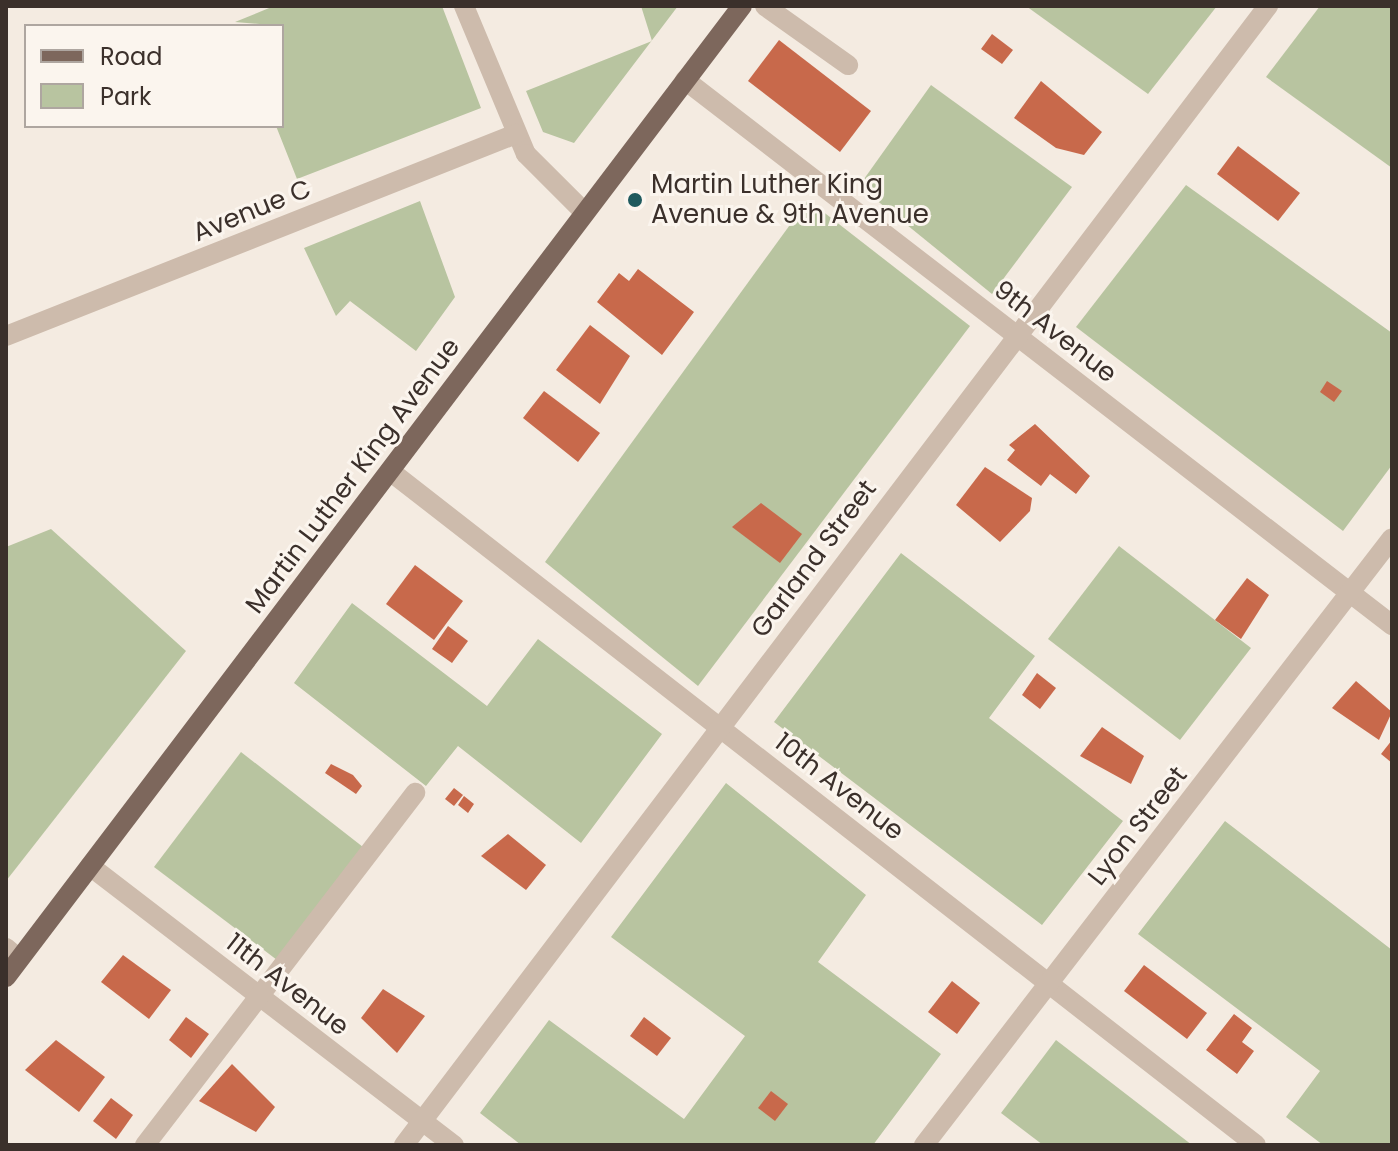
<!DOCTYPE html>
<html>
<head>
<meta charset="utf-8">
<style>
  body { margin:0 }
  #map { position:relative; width:1398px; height:1151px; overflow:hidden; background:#f4ebe1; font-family:Poppins,sans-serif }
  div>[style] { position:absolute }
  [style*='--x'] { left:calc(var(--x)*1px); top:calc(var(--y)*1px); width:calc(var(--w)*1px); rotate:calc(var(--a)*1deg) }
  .green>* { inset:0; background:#b8c4a0 }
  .building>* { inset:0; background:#c8694b }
  .minor>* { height:20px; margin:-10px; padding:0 10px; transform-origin:10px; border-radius:10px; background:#cdbbac }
  .major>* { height:20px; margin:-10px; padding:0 10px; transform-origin:10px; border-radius:10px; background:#7d675c }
  .dots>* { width:22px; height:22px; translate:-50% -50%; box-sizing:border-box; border:4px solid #fbf5ee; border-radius:50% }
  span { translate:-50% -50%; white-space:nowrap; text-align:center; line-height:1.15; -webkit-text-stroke:6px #fbf5ee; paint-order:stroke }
  .poi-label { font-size:26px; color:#3b302b }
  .left { translate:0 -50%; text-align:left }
  .street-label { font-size:26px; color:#3b302b }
  .frame { position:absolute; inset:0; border:8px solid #3b302b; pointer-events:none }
  .legend { position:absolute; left:24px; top:24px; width:260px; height:104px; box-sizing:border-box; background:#fbf5ee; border:2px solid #aea6a0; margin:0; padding:10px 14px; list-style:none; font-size:24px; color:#3b302b }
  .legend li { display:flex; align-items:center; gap:16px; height:40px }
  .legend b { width:40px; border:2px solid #aea6a0 }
</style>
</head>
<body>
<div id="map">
  <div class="green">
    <div style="clip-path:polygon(274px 6px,442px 6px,481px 108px,297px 179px,276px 126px,282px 126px,282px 26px,235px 22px)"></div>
    <div style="clip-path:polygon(641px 6px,678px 6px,574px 143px,543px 132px,526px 91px,652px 41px)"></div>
    <div style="clip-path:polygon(1026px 6px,1217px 6px,1148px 94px)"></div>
    <div style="clip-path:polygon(1320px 6px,1392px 6px,1392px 168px,1266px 77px)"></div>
    <div style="clip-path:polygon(931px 85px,1072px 187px,992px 294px,859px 186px)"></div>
    <div style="clip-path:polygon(1186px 185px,1392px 333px,1392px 465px,1343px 531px,1076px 327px)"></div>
    <div style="clip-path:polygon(808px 200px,970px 326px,698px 686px,545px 562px)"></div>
    <div style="clip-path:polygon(420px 201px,455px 297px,416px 351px,350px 301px,336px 316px,304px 248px)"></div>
    <div style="clip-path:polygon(51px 529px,186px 651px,6px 881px,6px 547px)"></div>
    <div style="clip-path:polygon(1119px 546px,1251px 648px,1180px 740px,1048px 639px)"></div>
    <div style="clip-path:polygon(901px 553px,1035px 656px,989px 718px,1123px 821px,1042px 925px,774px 722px)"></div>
    <div style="clip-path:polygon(352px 603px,487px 706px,538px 639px,662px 734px,581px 843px,458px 746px,426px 786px,294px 683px)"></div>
    <div style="clip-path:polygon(241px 752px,363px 847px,277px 960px,154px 867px)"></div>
    <div style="clip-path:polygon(726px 783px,866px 895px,818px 962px,941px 1054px,873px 1145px,521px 1145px,480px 1113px,549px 1020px,684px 1119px,745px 1036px,611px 937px)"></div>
    <div style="clip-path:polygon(1225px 821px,1392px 950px,1392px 1145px,1323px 1145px,1286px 1117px,1320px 1071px,1138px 934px)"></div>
    <div style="clip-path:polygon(1056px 1040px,1192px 1145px,1043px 1145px,1001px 1113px)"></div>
  </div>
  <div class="building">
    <div style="clip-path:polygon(992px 34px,1013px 50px,1002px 64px,981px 49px)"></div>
    <div style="clip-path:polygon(779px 40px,871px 111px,840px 152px,748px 81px)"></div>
    <div style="clip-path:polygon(1041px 81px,1102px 132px,1084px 155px,1056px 148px,1014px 118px)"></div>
    <div style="clip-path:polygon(1238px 146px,1300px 193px,1278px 221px,1217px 174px)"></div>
    <div style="clip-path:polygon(638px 269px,694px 312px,662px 355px,597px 302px,619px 273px,629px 281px)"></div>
    <div style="clip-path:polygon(590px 325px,630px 356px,600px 404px,556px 370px)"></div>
    <div style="clip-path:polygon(1327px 381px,1342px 391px,1334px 402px,1320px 392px)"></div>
    <div style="clip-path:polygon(544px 391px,600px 433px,578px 462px,523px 418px)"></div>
    <div style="clip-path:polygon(1035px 424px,1090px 476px,1076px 494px,1050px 474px,1041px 486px,1007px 460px,1015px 450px,1009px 445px)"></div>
    <div style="clip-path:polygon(985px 467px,1032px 498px,1030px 511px,1000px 542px,956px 505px)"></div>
    <div style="clip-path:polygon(761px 503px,802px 534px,780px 563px,732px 527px)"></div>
    <div style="clip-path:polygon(415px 565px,463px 601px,434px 640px,386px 604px)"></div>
    <div style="clip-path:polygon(1247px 578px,1269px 595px,1241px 639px,1215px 620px)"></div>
    <div style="clip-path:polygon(448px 626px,468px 641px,452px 663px,432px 649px)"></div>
    <div style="clip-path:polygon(1037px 673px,1056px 688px,1040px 709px,1022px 695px)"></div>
    <div style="clip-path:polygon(1356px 681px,1392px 712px,1379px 740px,1332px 708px)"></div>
    <div style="clip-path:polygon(1102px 727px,1144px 756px,1131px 784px,1080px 756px)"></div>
    <div style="clip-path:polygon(1392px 740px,1392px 763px,1381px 754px)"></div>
    <div style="clip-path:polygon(331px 764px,353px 775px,362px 786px,356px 794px,325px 773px)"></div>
    <div style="clip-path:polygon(454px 788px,463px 795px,454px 806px,445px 799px)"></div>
    <div style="clip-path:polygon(464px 796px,474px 804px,468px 813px,458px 805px)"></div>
    <div style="clip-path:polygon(508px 834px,546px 865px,526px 890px,481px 856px)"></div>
    <div style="clip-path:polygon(123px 955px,171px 990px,149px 1019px,101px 982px)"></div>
    <div style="clip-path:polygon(1144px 965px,1207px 1013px,1187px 1039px,1124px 991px)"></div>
    <div style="clip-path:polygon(952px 981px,980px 1003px,957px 1034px,928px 1012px)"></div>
    <div style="clip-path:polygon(383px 989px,425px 1016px,397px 1053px,361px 1018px)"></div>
    <div style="clip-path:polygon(1234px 1014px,1252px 1028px,1242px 1042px,1254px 1051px,1237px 1074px,1206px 1050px)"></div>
    <div style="clip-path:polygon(186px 1017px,209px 1034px,191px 1058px,169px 1040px)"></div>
    <div style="clip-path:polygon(644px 1017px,671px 1038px,657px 1056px,630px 1036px)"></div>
    <div style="clip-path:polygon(56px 1040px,105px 1077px,79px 1112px,25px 1070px)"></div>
    <div style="clip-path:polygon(232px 1064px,275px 1107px,256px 1132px,199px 1101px)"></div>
    <div style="clip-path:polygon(771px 1091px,788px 1104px,775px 1121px,758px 1108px)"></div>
    <div style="clip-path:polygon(111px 1098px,133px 1115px,116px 1139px,93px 1121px)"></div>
  </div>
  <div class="minor">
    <div style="--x:464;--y:6;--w:160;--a:67.3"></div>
    <div style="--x:526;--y:154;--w:83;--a:45"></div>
    <div style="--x:765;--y:6;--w:102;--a:35.4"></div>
    <div style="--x:685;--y:80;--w:893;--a:37.63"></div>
    <div style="--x:6;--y:336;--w:549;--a:-21.61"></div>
    <div style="--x:390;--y:471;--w:1097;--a:37.89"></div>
    <div style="--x:90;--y:866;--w:459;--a:37.5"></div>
    <div style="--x:6;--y:948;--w:17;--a:40"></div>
    <div style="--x:145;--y:1145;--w:444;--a:-52.5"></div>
    <div style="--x:404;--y:1145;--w:1430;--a:-52.82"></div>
    <div style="--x:924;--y:1145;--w:766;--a:-52.37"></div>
  </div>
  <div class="major">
    <div style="--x:6;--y:977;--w:1218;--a:-52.84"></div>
  </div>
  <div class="dots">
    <div style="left:635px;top:200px;background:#1f5a5e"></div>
  </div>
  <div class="poi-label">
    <span class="left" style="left:651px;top:200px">Martin Luther King<br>Avenue &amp; 9th Avenue</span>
  </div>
  <div class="street-label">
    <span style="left:252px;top:211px;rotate:-22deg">Avenue C</span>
    <span style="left:1055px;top:332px;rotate:38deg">9th Avenue</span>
    <span style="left:353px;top:476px;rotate:-53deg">Martin Luther King Avenue</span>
    <span style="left:814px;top:559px;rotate:-53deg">Garland Street</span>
    <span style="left:839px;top:787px;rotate:38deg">10th Avenue</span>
    <span style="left:1138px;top:826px;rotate:-52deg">Lyon Street</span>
    <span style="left:287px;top:985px;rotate:38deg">11th Avenue</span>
  </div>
  <div class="frame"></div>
  <ul class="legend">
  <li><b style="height:10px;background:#7d675c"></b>Road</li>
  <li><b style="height:22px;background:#b8c4a0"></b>Park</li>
  </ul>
</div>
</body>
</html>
